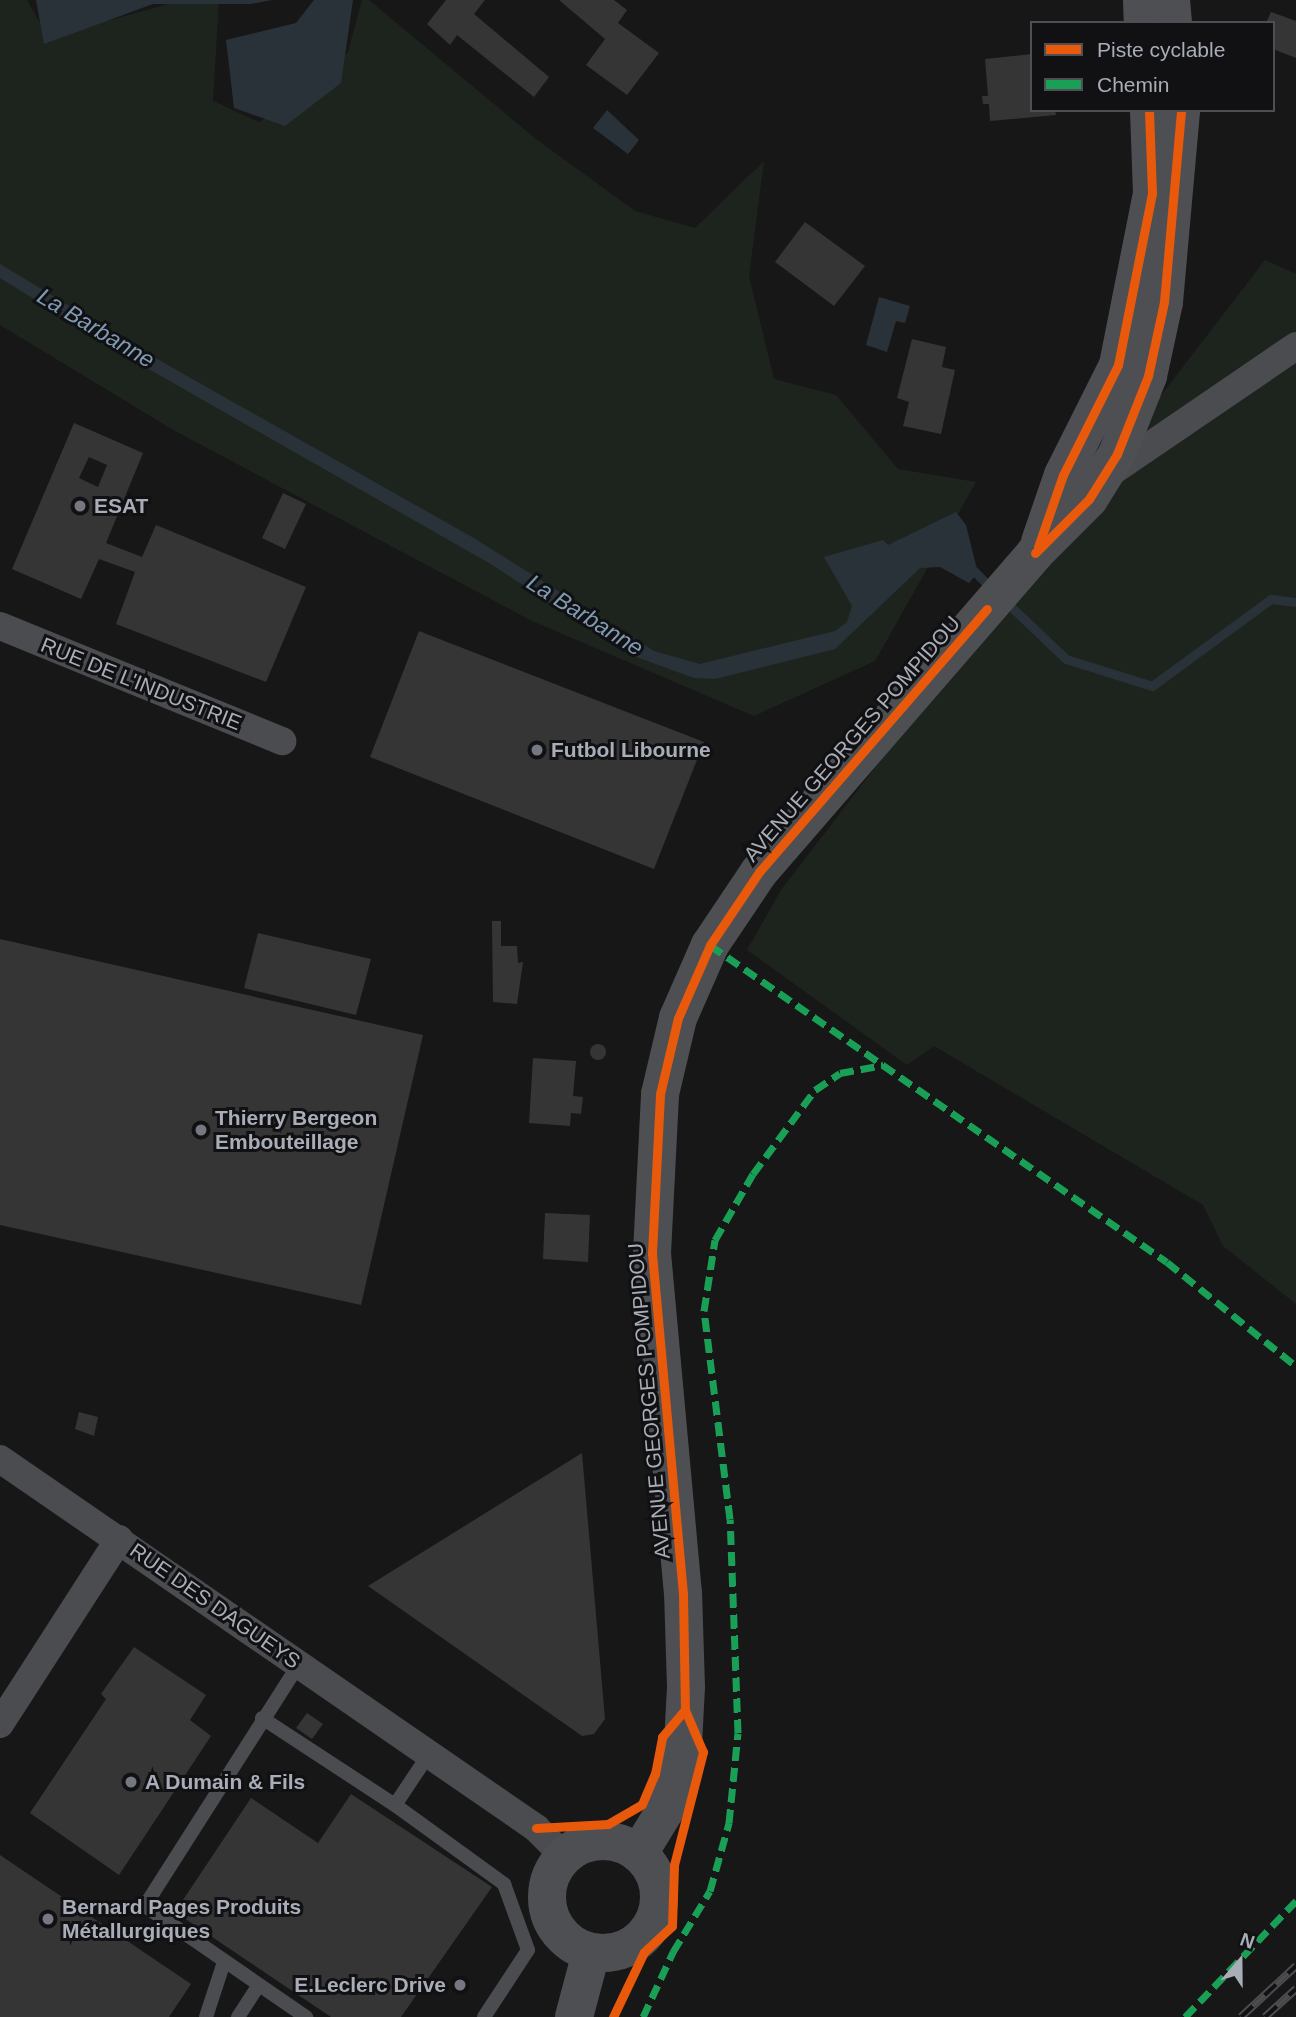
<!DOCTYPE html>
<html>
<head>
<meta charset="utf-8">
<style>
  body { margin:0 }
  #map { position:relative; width:1296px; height:2017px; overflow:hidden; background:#171717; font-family:Helvetica,sans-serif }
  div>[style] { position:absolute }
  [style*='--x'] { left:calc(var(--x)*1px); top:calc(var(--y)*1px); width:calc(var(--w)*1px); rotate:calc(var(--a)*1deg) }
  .green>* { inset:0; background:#1d241e }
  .water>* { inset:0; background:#2a3239 }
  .stream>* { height:9px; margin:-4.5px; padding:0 4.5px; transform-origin:4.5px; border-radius:4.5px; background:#2a3239 }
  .building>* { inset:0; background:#353536 }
  .round { border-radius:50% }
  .service>* { height:14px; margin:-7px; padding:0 7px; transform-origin:7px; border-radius:7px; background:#4b4c50 }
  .minor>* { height:28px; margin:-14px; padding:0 14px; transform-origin:14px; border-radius:14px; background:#4b4c50 }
  .primary>* { height:38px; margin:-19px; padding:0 19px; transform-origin:19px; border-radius:19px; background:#4d4f52 }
  .primary>.ring { margin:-19px; padding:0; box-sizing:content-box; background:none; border:38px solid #4d4f52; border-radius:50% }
  .rail>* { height:8px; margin-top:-4px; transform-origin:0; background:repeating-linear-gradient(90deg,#111113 0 16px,#4b4c4f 0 32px); box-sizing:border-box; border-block:2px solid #4b4c4f }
  .quiet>* { height:7px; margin-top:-3.5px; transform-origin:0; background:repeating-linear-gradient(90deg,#1a9f57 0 14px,transparent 0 21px) }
  .cycleway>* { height:9px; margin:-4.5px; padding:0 4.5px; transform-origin:4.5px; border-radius:4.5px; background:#e8590c }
  .dots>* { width:19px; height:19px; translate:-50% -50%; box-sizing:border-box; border:4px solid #111113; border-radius:50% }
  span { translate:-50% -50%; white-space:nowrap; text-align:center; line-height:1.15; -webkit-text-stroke:6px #111113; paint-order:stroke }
  .poi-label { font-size:21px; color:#a8adb8; font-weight:700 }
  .left { translate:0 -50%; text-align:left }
  .right { translate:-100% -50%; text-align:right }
  .street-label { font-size:21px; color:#a8adb8 }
  .water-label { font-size:23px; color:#7f9bb3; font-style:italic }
  .legend { position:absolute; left:1030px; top:21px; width:245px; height:91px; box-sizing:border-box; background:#111113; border:2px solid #4d4f55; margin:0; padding:9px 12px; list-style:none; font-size:21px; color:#a8adb8 }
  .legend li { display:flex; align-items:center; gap:14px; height:35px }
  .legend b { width:35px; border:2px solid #4d4f55 }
  .north { position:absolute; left:1205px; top:1926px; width:70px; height:70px; -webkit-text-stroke:5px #111113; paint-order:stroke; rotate:20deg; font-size:19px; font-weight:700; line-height:28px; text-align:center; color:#a8adb8 }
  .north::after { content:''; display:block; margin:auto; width:24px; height:32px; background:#a8adb8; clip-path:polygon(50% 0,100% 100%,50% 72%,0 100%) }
</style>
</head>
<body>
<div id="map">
  <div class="green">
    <div style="clip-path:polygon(0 0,27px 0,48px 37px,183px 0,219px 0,213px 101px,259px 122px,313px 85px,348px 52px,362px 0,369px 0,536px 139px,635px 211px,695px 228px,764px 161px,749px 276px,774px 379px,836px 395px,898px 469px,976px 482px,875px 661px,754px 716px,530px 620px,175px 431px,0 325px)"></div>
    <div style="clip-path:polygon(1265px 260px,1296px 274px,1296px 1304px,1223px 1246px,1203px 1205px,934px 1046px,907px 1065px,747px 950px,781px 890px)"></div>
  </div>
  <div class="water">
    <div style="clip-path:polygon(36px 0,272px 0,251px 4px,153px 4px,44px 44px)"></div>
    <div style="clip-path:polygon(314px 0,353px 0,341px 83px,285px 126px,234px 108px,226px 40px,296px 23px)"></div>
    <div style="clip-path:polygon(607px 110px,639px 140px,628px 154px,593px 128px)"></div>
    <div style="clip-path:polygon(0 264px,164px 363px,472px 537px,654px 651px,700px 664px,835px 631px,847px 622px,852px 606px,824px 557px,883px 540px,888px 545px,956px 512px,966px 525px,978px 573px,969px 583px,940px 567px,920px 568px,835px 649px,715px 679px,694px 678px,631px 655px,489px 563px,133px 360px,0 278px)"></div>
    <div style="clip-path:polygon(879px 297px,910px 306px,905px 323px,896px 321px,887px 352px,866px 345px)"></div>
  </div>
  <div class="stream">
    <div style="--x:969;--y:566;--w:31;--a:45"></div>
    <div style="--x:1004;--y:600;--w:86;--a:43.6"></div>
    <div style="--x:1066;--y:659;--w:90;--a:17.4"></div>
    <div style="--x:1152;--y:686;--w:147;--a:-36.2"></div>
    <div style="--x:1271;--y:599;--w:25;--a:7"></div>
  </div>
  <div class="building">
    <div style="clip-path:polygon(446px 0,485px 0,474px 14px,549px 77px,534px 97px,457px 35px,450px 45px,427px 24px)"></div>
    <div style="clip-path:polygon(559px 0,614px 0,627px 10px,618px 23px,659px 53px,627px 95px,586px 65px,605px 39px)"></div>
    <div style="clip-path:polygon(1271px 12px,1296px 21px,1296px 58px,1273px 49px,1273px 23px,1266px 23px)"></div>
    <div style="clip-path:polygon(1032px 54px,1032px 110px,1055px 110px,1056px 115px,990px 121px,989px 104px,983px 104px,982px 96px,988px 96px,985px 59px)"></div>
    <div style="clip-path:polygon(805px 222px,865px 266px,834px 306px,775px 262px)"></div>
    <div style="clip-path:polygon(912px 339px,946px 347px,942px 367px,955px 370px,941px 434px,903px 426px,909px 402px,897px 398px)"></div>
    <div style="clip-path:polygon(evenodd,74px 423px,143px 453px,106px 543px,142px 557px,156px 525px,306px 587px,266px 682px,116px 624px,135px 572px,99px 559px,81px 599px,12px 569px,74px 423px,89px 457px,107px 465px,98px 487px,79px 478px,89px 457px)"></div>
    <div style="clip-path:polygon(283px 493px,306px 504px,285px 549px,262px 538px)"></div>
    <div style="clip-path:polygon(419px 631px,704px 742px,654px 869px,370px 757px)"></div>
    <div style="clip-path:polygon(492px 921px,501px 921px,501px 946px,517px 946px,518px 963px,523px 962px,517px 1004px,493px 1002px)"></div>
    <div style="clip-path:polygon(258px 933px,371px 959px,356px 1015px,244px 988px)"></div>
    <div style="clip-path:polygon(0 939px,423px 1035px,361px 1305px,0 1225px)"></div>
    <div class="round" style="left:590px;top:1044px;width:16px;height:16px"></div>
    <div style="clip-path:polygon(533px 1058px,576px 1061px,573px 1096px,583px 1097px,581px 1114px,571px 1113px,570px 1126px,529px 1123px)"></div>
    <div style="clip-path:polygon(545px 1213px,590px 1215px,588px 1262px,543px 1259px)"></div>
    <div style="clip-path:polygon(79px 1412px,98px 1417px,94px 1436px,75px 1429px)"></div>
    <div style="clip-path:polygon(582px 1453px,605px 1719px,594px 1734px,582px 1736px,368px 1586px)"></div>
    <div style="clip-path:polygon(134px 1647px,206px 1695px,190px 1720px,211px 1736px,119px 1875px,30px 1813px,106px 1699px,101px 1694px)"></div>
    <div style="clip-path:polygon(307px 1713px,323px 1724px,312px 1739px,296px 1728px)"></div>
    <div style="clip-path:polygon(351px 1794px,492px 1887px,401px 2017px,331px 2017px,175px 1912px,251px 1798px,318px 1843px)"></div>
    <div style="clip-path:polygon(0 1855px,191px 1984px,169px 2017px,0 2017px)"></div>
  </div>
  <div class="service">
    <div style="--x:299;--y:1664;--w:287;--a:122.5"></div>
    <div style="--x:145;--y:1906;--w:196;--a:34.6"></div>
    <div style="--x:262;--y:1718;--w:159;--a:33.2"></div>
    <div style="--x:429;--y:1754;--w:61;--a:123.7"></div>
    <div style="--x:395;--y:1805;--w:135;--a:35.9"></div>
    <div style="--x:504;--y:1884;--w:70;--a:70"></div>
    <div style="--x:528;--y:1950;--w:80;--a:123.3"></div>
    <div style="--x:206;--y:2017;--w:58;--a:-71.9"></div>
    <div style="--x:238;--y:2017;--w:37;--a:-57"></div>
  </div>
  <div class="minor">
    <div style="--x:1107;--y:475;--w:229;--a:-34.3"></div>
    <div style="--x:0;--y:626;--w:305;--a:22.2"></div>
    <div style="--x:0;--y:1459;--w:651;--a:34.54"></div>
    <div style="--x:536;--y:1828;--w:40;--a:45"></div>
    <div style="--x:0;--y:1724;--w:220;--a:-57.2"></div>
  </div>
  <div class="primary">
    <div style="--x:1142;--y:0;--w:23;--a:88"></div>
    <div style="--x:1171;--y:0;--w:23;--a:85"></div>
    <div style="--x:1040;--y:542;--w:71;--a:-71.1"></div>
    <div style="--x:1063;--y:475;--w:123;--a:-63.4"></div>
    <div style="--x:1118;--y:365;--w:175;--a:-78.8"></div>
    <div style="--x:1152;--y:193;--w:83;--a:-92.1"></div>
    <div class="ring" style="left:547px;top:1841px;width:74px;height:74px"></div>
    <div style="--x:639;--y:1853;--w:48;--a:-58.6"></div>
    <div style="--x:664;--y:1812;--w:30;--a:-70"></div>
    <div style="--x:674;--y:1784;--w:41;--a:-77.3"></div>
    <div style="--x:683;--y:1744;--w:57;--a:-87"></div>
    <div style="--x:686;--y:1687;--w:93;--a:-91.8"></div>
    <div style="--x:683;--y:1594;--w:342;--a:-95.2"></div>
    <div style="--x:652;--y:1253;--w:159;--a:-87.1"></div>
    <div style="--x:660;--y:1094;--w:78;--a:-76.7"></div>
    <div style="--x:678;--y:1018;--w:80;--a:-66.3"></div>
    <div style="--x:710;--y:945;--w:88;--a:-56.1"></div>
    <div style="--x:759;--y:872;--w:422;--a:-49.1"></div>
    <div style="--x:1035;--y:553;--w:76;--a:-45"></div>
    <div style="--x:1089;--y:499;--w:53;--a:-58.1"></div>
    <div style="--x:1117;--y:454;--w:84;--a:-68.3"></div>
    <div style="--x:1148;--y:376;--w:76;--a:-77.8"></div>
    <div style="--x:1164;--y:302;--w:193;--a:-84.9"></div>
    <div style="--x:574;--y:2017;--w:66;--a:-75.1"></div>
  </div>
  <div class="rail">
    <div style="--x:1241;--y:2017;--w:75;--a:-42.8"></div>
    <div style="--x:1265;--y:2017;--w:42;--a:-42.1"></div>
  </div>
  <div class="quiet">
    <div style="--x:710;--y:945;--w:556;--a:34.75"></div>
    <div style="--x:1167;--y:1262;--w:166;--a:38.9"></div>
    <div style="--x:643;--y:2017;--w:72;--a:-65.2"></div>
    <div style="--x:673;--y:1952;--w:71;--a:-58.8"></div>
    <div style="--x:710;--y:1891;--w:71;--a:-74.4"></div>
    <div style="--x:729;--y:1823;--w:90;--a:-84.3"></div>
    <div style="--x:738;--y:1733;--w:214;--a:-92.1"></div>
    <div style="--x:730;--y:1519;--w:210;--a:-97.1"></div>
    <div style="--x:704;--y:1311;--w:72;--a:-81.2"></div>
    <div style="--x:715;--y:1240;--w:76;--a:-60.1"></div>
    <div style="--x:753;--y:1174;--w:104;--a:-53.6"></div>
    <div style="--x:815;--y:1090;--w:30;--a:-34"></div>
    <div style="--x:840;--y:1073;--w:44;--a:-10.5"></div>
    <div style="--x:1185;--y:2017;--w:161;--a:-46.3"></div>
  </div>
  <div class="cycleway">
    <div style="--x:1038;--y:547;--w:76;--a:-70.9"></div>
    <div style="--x:1063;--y:475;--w:123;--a:-63.4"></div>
    <div style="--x:1118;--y:365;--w:175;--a:-78.8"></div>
    <div style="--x:1152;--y:193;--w:83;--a:-92.1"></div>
    <div style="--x:1035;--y:553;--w:76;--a:-45"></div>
    <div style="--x:1089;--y:499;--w:53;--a:-58.1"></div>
    <div style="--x:1117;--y:454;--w:84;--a:-68.3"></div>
    <div style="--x:1148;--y:376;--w:76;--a:-77.8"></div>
    <div style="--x:1164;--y:302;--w:193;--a:-84.9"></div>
    <div style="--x:536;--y:1828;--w:72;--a:-3.2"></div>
    <div style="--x:608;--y:1824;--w:39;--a:-30"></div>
    <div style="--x:642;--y:1804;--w:33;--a:-67"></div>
    <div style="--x:655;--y:1774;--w:38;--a:-79"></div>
    <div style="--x:662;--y:1737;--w:35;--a:-50"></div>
    <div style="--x:613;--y:2017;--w:72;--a:-64.5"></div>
    <div style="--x:644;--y:1952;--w:38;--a:-43"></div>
    <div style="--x:672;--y:1926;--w:61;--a:-88.1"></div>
    <div style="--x:674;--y:1865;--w:117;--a:-75.6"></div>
    <div style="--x:703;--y:1752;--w:46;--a:-113.2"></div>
    <div style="--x:685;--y:1710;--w:116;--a:-91"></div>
    <div style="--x:683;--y:1594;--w:342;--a:-95.2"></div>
    <div style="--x:652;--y:1253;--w:159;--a:-87.1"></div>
    <div style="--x:660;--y:1094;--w:78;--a:-76.7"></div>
    <div style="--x:678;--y:1018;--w:80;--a:-66.3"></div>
    <div style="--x:710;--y:945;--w:88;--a:-56.1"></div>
    <div style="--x:759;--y:872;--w:348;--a:-49.1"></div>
  </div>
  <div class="dots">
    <div style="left:80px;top:506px;background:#757880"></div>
    <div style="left:537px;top:750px;background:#757880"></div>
    <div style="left:201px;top:1130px;background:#757880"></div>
    <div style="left:131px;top:1782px;background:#757880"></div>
    <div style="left:48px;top:1919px;background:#757880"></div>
    <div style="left:460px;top:1985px;background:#757880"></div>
  </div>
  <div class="poi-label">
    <span class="left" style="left:94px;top:506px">ESAT</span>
    <span class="left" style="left:551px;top:750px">Futbol Libourne</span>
    <span class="left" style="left:215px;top:1130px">Thierry Bergeon<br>Embouteillage</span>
    <span class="left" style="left:145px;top:1782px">A Dumain &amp; Fils</span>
    <span class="left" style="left:62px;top:1919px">Bernard Pages Produits<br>Métallurgiques</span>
    <span class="right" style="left:446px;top:1985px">E.Leclerc Drive</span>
  </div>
  <div class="street-label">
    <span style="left:141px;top:684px;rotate:22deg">RUE DE L'INDUSTRIE</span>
    <span style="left:852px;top:739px;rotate:-49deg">AVENUE GEORGES POMPIDOU</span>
    <span style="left:649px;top:1401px;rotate:-95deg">AVENUE GEORGES POMPIDOU</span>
    <span style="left:215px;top:1606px;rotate:35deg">RUE DES DAGUEYS</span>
  </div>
  <div class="water-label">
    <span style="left:96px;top:328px;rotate:31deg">La Barbanne</span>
    <span style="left:585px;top:615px;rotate:32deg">La Barbanne</span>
  </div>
  <ul class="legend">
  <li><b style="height:9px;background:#e8590c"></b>Piste cyclable</li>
  <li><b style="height:9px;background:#1a9f57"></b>Chemin</li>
  </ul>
  <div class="north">N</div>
</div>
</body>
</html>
